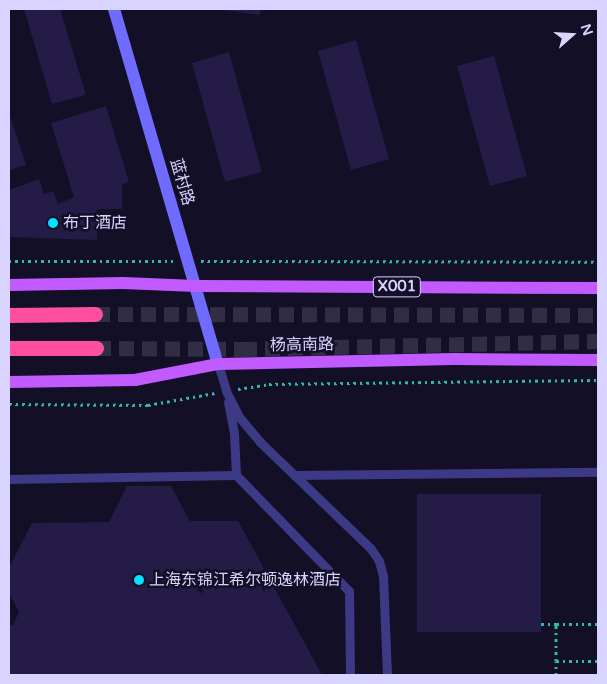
<!DOCTYPE html>
<html>
<head>
<meta charset="utf-8">
<style>
  body { margin:0 }
  #map { position:relative; width:607px; height:684px; overflow:hidden; background:#130f26; font-family:"Varela Round","Noto Sans SC",sans-serif }
  div>[style] { position:absolute }
  [style*='--x'] { left:calc(var(--x)*1px); top:calc(var(--y)*1px); width:calc(var(--w)*1px); rotate:calc(var(--a)*1deg) }
  .building>* { inset:0; background:#241b47 }
  .highway-tunnel>* { height:15px; margin-top:-7.5px; transform-origin:0; background:repeating-linear-gradient(90deg,#312d47 0 15px,transparent 0 23px) }
  .path>* { height:3px; margin-top:-1.5px; transform-origin:0; background:repeating-linear-gradient(90deg,#2fb8b0 0 2.5px,transparent 0 6.5px) }
  .lane>* { height:9px; margin:-4.5px; padding:0 4.5px; transform-origin:4.5px; border-radius:4.5px; background:#3d3a85 }
  .secondary>* { height:12px; margin:-6px; padding:0 6px; transform-origin:6px; border-radius:6px; background:#6f6bff }
  .primary>* { height:12px; margin:-6px; padding:0 6px; transform-origin:6px; border-radius:6px; background:#c25bff }
  .highway>* { height:15px; margin:-7.5px; padding:0 7.5px; transform-origin:7.5px; border-radius:7.5px; background:#ff4fa3 }
  .dots>* { width:14px; height:14px; translate:-50% -50%; box-sizing:border-box; border:2px solid #130f26; border-radius:50% }
  span { translate:-50% -50%; white-space:nowrap; text-align:center; line-height:1.15; -webkit-text-stroke:5px #130f26; paint-order:stroke }
  .shield-label span { padding:1px 4px; background:#130f26; border:1px solid; border-radius:4px; -webkit-text-stroke-width:0 }
  .shield-label { font-size:15px; color:#d9d4ff; font-weight:700 }
  .street-label { font-size:16px; color:#d9d4ff }
  .poi-label { font-size:16px; color:#d9d4ff }
  .left { translate:0 -50%; text-align:left }
  .frame { position:absolute; inset:0; border:10px solid #d9d4ff; pointer-events:none }
  .north { position:absolute; left:547px; top:10px; width:50px; height:50px; -webkit-text-stroke:4px #130f26; paint-order:stroke; rotate:71deg; font-size:14px; font-weight:700; line-height:20px; text-align:center; color:#d9d4ff }
  .north::after { content:''; display:block; margin:auto; width:18px; height:22px; background:#d9d4ff; clip-path:polygon(50% 0,100% 100%,50% 72%,0 100%) }
</style>
</head>
<body>
<div id="map">
  <div class="building">
    <div style="clip-path:polygon(24px 9px,60px 9px,86px 95px,52px 104px)"></div>
    <div style="clip-path:polygon(218px 9px,262px 9px,259px 15px)"></div>
    <div style="clip-path:polygon(356px 40px,389px 159px,351px 170px,318px 51px)"></div>
    <div style="clip-path:polygon(229px 52px,262px 172px,225px 182px,192px 63px)"></div>
    <div style="clip-path:polygon(494px 56px,527px 176px,490px 186px,457px 66px)"></div>
    <div style="clip-path:polygon(106px 106px,129px 182px,122px 184px,122px 209px,97px 209px,97px 240px,9px 237px,9px 190px,39px 179px,44px 194px,53px 191px,58px 204px,74px 197px,51px 123px)"></div>
    <div style="clip-path:polygon(9px 113px,26px 165px,10px 170px,9px 166px)"></div>
    <div style="clip-path:polygon(127px 486px,171px 486px,190px 521px,238px 521px,322px 675px,9px 675px,9px 625px,13px 625px,19px 612px,9px 593px,9px 568px,32px 523px,109px 522px)"></div>
    <div style="clip-path:polygon(417px 494px,541px 494px,541px 632px,417px 632px)"></div>
  </div>
  <div class="highway-tunnel">
    <div style="--x:95;--y:314;--w:503;--a:0.11"></div>
    <div style="--x:96;--y:348;--w:146;--a:0.4"></div>
    <div style="--x:242;--y:349;--w:356;--a:-1.3"></div>
  </div>
  <div class="path">
    <div style="--x:9;--y:261;--w:164;--a:0"></div>
    <div style="--x:201;--y:261;--w:397;--a:0.1"></div>
    <div style="--x:238;--y:389;--w:31;--a:-9"></div>
    <div style="--x:269;--y:384;--w:329;--a:-0.7"></div>
    <div style="--x:9;--y:404;--w:139;--a:0.4"></div>
    <div style="--x:148;--y:405;--w:68;--a:-10.2"></div>
    <div style="--x:541;--y:624;--w:15;--a:0"></div>
    <div style="--x:556;--y:661;--w:37;--a:-90"></div>
    <div style="--x:556;--y:624;--w:42;--a:0"></div>
    <div style="--x:556;--y:675;--w:14;--a:-90"></div>
    <div style="--x:556;--y:661;--w:42;--a:0"></div>
  </div>
  <div class="lane">
    <div style="--x:218;--y:364;--w:28;--a:73"></div>
    <div style="--x:226;--y:391;--w:30;--a:63"></div>
    <div style="--x:240;--y:418;--w:31;--a:50"></div>
    <div style="--x:260;--y:442;--w:154;--a:43.9"></div>
    <div style="--x:371;--y:549;--w:14;--a:56"></div>
    <div style="--x:379;--y:561;--w:16;--a:75"></div>
    <div style="--x:383;--y:576;--w:99;--a:87.7"></div>
    <div style="--x:228;--y:402;--w:32;--a:79"></div>
    <div style="--x:234;--y:433;--w:42;--a:87.3"></div>
    <div style="--x:294;--y:475;--w:304;--a:-0.6"></div>
    <div style="--x:9;--y:479;--w:227;--a:-1"></div>
    <div style="--x:236;--y:475;--w:162;--a:45.8"></div>
    <div style="--x:349;--y:591;--w:84;--a:89.3"></div>
  </div>
  <div class="secondary">
    <div style="--x:114;--y:9;--w:370;--a:73.7"></div>
  </div>
  <div class="primary">
    <div style="--x:9;--y:285;--w:114;--a:-1"></div>
    <div style="--x:123;--y:283;--w:73;--a:2.4"></div>
    <div style="--x:196;--y:286;--w:402;--a:0.3"></div>
    <div style="--x:9;--y:382;--w:126;--a:-0.9"></div>
    <div style="--x:135;--y:380;--w:85;--a:-10.9"></div>
    <div style="--x:218;--y:364;--w:236;--a:-1.2"></div>
    <div style="--x:454;--y:359;--w:144;--a:0.4"></div>
  </div>
  <div class="highway">
    <div style="--x:9;--y:315;--w:86;--a:-0.7"></div>
    <div style="--x:9;--y:348;--w:87;--a:0"></div>
  </div>
  <div class="dots">
    <div style="left:53px;top:223px;background:#00e5ff"></div>
    <div style="left:139px;top:580px;background:#00e5ff"></div>
  </div>
  <div class="shield-label">
    <span style="left:397px;top:287px">X001</span>
  </div>
  <div class="street-label">
    <span style="left:182px;top:182px;rotate:74deg">蓝村路</span>
    <span style="left:302px;top:345px;rotate:-1deg">杨高南路</span>
  </div>
  <div class="poi-label">
    <span class="left" style="left:63px;top:223px">布丁酒店</span>
    <span class="left" style="left:149px;top:580px">上海东锦江希尔顿逸林酒店</span>
  </div>
  <div class="frame"></div>
  <div class="north">N</div>
</div>
</body>
</html>
